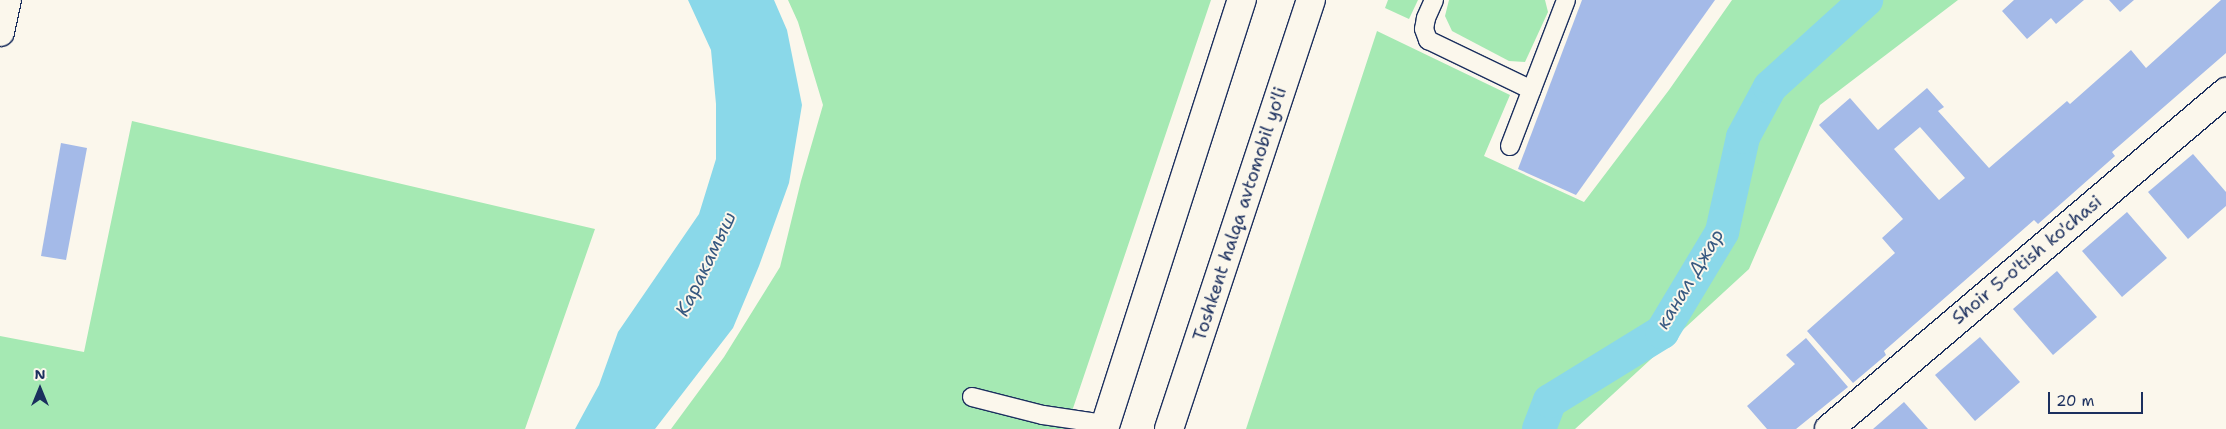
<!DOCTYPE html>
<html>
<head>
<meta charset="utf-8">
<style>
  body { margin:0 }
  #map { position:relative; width:2226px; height:429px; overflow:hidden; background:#fbf7ec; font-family:"Shantell Sans",sans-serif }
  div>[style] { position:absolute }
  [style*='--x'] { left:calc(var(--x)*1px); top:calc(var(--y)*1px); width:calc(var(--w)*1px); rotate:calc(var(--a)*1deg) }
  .green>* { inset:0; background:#a5e9b3 }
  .water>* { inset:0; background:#8ad8e9 }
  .canal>* { height:34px; margin:-17px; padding:0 17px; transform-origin:17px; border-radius:17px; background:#8ad8e9 }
  .building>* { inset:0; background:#a4bae8 }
  .roads { filter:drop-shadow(1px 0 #1b2f5e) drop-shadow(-1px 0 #1b2f5e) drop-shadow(0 1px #1b2f5e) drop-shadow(0 -1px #1b2f5e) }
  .service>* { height:18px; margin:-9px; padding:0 9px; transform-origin:9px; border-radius:9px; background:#fbf7ec }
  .minor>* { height:28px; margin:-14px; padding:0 14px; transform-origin:14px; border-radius:14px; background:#fbf7ec }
  .trunk>* { height:28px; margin:-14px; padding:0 14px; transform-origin:14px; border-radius:14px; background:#fbf7ec }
  span { translate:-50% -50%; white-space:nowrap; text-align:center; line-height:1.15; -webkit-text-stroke:4px #fbf7ec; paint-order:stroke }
  .street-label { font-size:18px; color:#1b2f5e }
  .water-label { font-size:19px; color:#375981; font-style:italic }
  .north { position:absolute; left:15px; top:364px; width:50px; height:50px; -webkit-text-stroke:4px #fbf7ec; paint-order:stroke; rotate:0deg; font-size:14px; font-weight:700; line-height:20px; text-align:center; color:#1b2f5e }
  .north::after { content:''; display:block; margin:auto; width:18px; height:22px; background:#1b2f5e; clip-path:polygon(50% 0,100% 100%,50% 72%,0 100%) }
  .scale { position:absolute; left:2048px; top:392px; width:95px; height:22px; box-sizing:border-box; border:2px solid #1b2f5e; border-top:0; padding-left:6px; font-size:15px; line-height:18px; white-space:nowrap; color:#1b2f5e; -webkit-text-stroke:4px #fbf7ec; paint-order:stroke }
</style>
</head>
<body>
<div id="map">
  <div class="green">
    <div style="clip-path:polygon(788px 0,1211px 0,1066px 429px,671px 429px,724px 357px,780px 267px,801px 181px,823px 105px,798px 22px)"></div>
    <div style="clip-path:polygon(1388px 0,1418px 0,1409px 19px,1385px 8px)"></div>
    <div style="clip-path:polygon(1449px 0,1545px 0,1548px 12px,1525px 62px,1509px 61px,1452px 31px,1445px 16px)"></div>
    <div style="clip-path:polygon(1732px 0,1958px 0,1820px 105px,1749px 269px,1575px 429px,1246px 429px,1377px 31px,1510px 95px,1484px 156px,1584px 202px,1669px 90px)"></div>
    <div style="clip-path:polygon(132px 121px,595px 229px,525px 429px,0 429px,0 336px,84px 352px)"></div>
  </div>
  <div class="water">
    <div style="clip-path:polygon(688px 0,774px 0,787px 30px,802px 105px,789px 183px,759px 266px,733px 328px,655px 429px,575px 429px,599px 385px,618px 332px,699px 214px,716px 159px,716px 104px,711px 50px)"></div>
  </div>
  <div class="canal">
    <div style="--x:1539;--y:429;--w:30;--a:-69"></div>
    <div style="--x:1550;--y:401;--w:132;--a:-31.6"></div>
    <div style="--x:1662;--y:332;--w:117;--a:-59"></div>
    <div style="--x:1722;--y:232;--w:97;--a:-77.5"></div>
    <div style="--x:1743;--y:137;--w:57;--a:-61.6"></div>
    <div style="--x:1770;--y:87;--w:130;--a:-42.2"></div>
  </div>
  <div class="building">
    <div style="clip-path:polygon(1582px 0,1715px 0,1576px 195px,1518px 169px)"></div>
    <div style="clip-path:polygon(2014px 0,2084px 0,2056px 24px,2051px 18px,2027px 39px,2002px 11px)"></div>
    <div style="clip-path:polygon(2109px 0,2134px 0,2120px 12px)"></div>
    <div style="clip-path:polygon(evenodd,2221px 0,2226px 0,2226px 53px,2112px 152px,2115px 156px,2038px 224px,2034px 220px,1884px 351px,1886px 355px,1853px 383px,1807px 331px,1895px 253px,1882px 238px,1903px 219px,1819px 125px,1850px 98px,1878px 130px,1927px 88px,1944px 107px,1938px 111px,1989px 168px,2067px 101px,2070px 104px,2131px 50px,2146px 68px,2221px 0,1920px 127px,1965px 178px,1939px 200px,1894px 149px,1920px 127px)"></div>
    <div style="clip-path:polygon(61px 143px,87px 148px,66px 260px,41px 256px)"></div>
    <div style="clip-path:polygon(2193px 154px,2226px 192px,2226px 206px,2188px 239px,2148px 192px)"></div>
    <div style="clip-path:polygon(2127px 212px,2167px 258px,2122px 297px,2082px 251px)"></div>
    <div style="clip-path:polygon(2057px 271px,2097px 317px,2053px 355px,2013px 309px)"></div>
    <div style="clip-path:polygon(1980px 337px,2020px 382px,1975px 421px,1935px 375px)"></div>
    <div style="clip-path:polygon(1806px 338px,1848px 387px,1796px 429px,1767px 429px,1747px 406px,1795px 364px,1786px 355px)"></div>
    <div style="clip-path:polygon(1904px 402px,1928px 429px,1873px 429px)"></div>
  </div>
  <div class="roads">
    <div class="service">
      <div style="--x:1434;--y:0;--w:20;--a:114"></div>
      <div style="--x:1426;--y:18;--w:11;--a:100"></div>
      <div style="--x:1424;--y:29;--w:12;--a:70"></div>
      <div style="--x:1428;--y:40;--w:115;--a:25.7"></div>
      <div style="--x:1510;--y:146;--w:156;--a:-69"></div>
      <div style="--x:972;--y:397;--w:73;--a:14.2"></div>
      <div style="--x:1043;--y:415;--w:63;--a:8.3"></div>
    </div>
    <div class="minor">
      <div style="--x:0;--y:32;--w:33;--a:-78"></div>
      <div style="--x:1829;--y:429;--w:521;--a:-40.33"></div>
    </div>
    <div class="trunk">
      <div style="--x:1104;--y:429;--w:451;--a:-72.2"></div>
      <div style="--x:1169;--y:429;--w:452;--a:-71.7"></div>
    </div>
  </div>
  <div class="street-label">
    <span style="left:1240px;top:214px;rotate:-72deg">Toshkent halqa avtomobil yo'li</span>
    <span style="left:2027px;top:260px;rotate:-40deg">Shoir 5-o'tish ko'chasi</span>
  </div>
  <div class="water-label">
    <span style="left:706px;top:264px;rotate:-64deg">Каракамыш</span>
    <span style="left:1690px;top:279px;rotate:-59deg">канал Джар</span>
  </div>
  <div class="north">N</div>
  <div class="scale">20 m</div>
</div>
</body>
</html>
